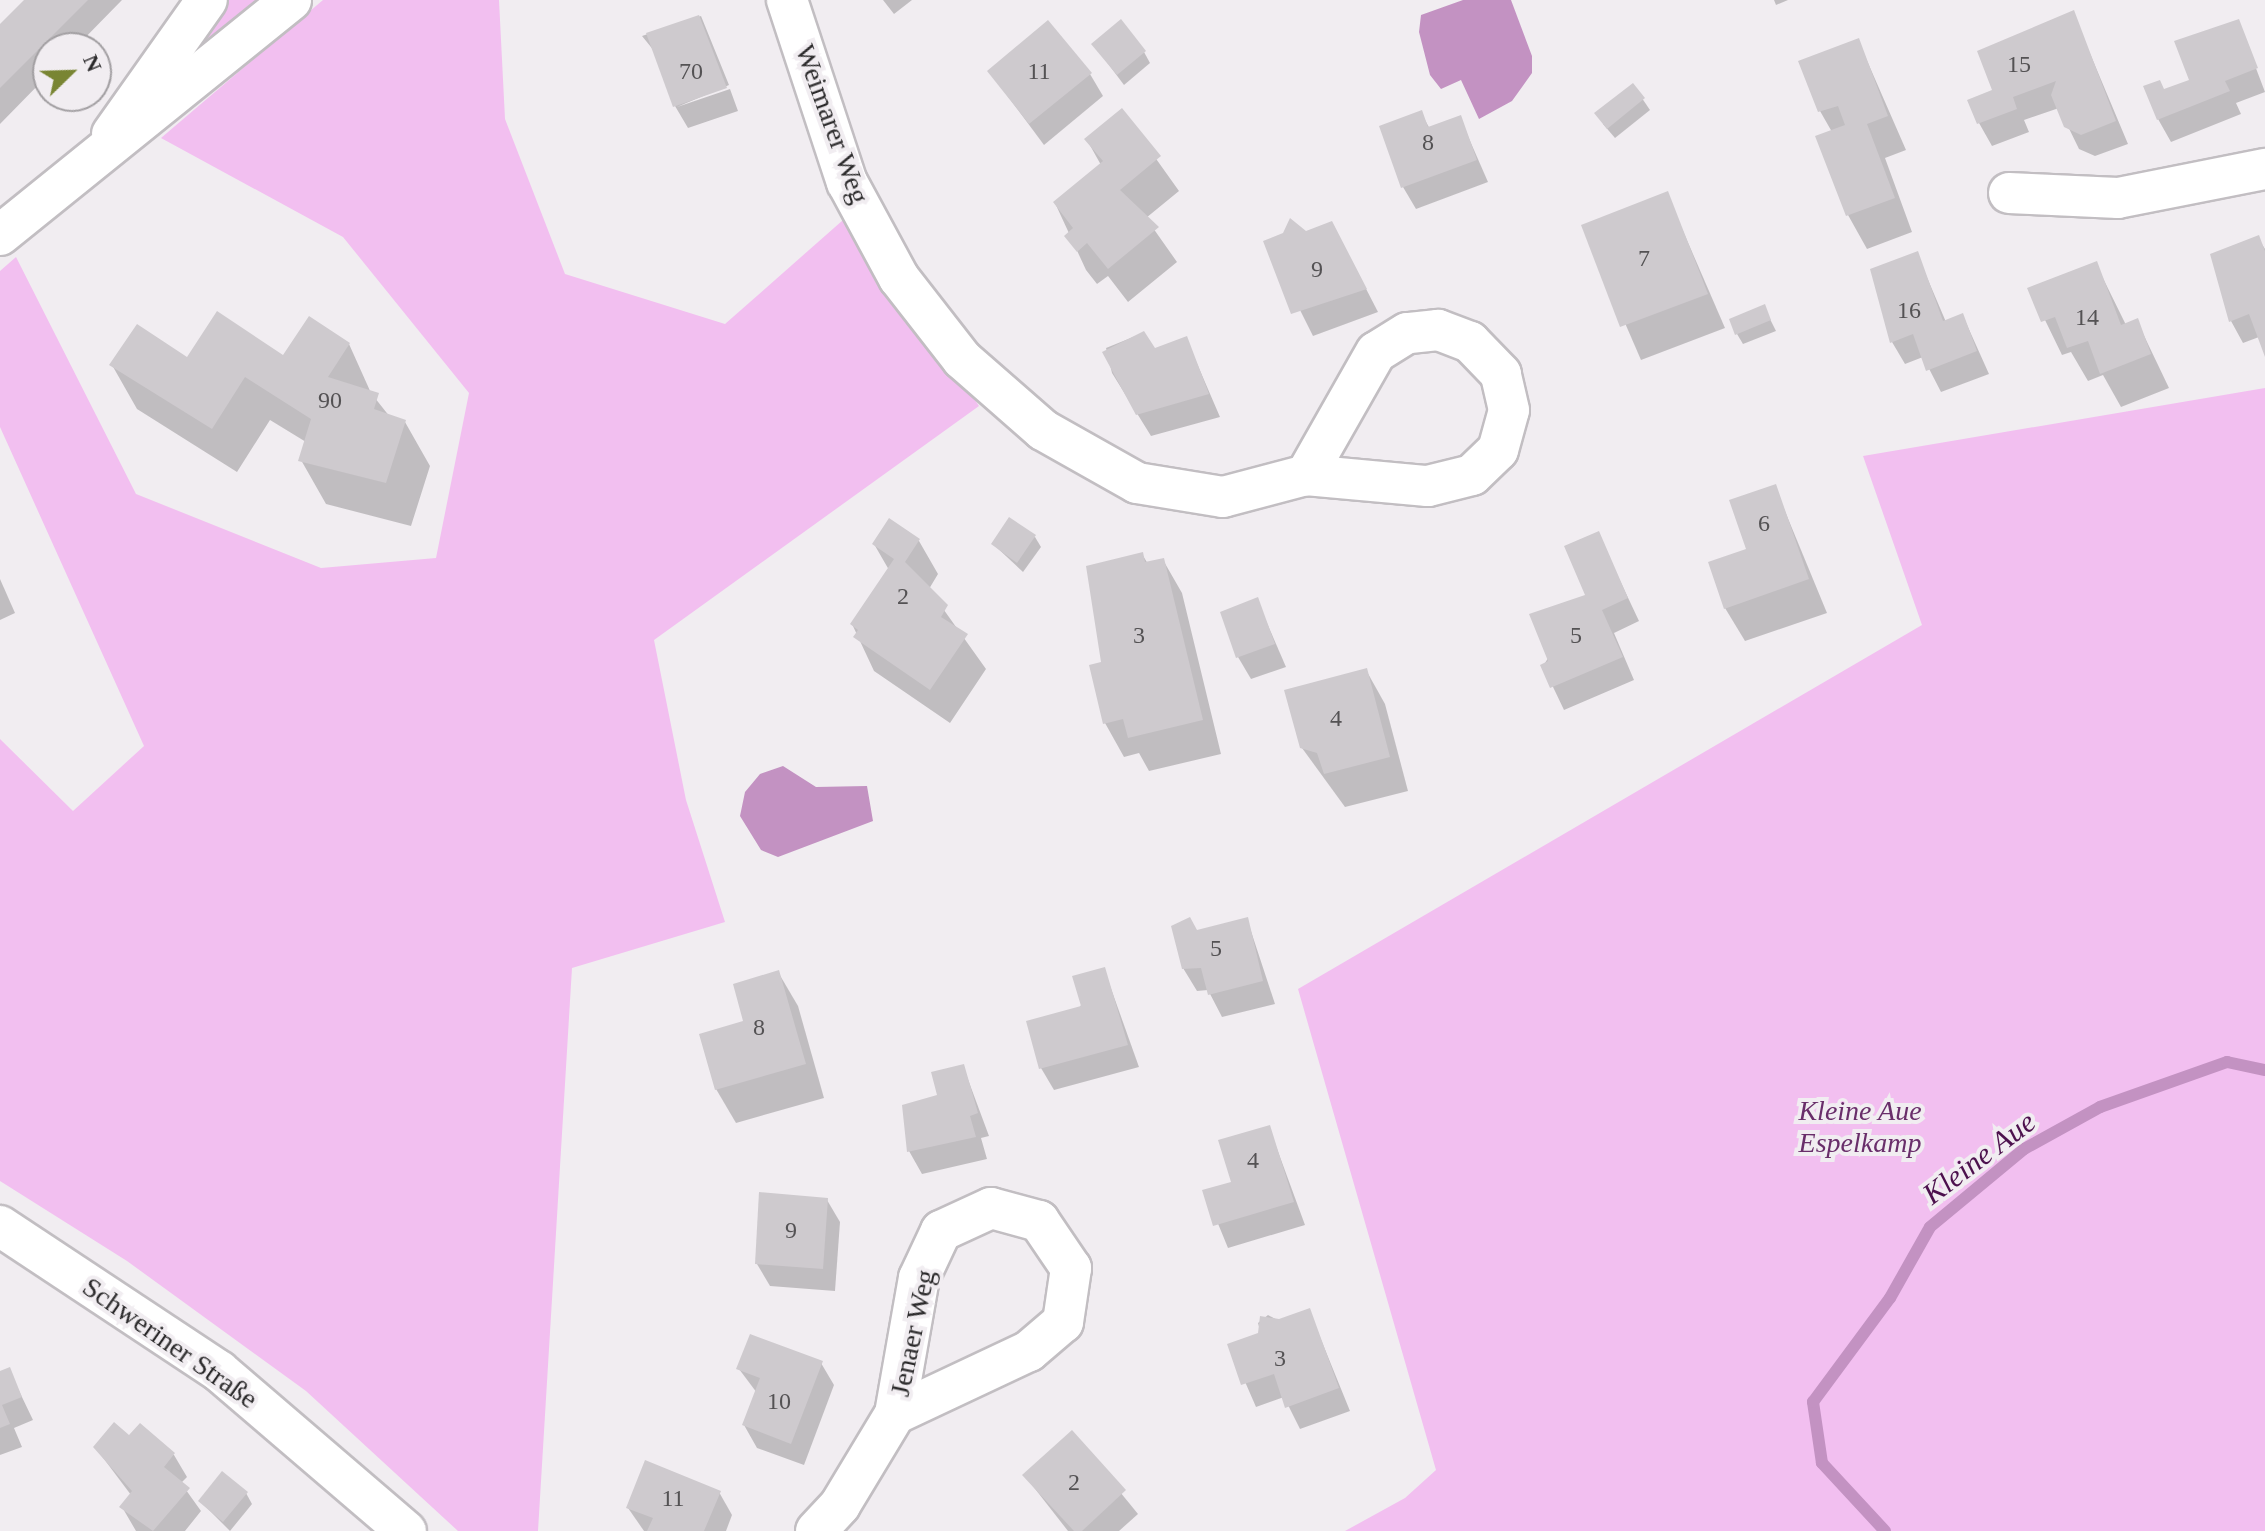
<!DOCTYPE html>
<html>
<head>
<meta charset="utf-8">
<style>
  body { margin:0 }
  #map { position:relative; width:2265px; height:1531px; overflow:hidden; background:#f1edf1; font-family:"Times New Roman",serif }
  div>[style] { position:absolute }
  [style*='--x'] { left:calc(var(--x)*1px); top:calc(var(--y)*1px); width:calc(var(--w)*1px); rotate:calc(var(--a)*1deg) }
  .green>* { inset:0; background:#f2bff0 }
  .water>* { inset:0; background:#c392c2 }
  .shadow>* { inset:0; background:#0003 }
  .stream>* { height:12px; margin:-6px; padding:0 6px; transform-origin:6px; border-radius:6px; background:#c392c2 }
  .building>* { inset:0; background:#cecace }
  .roads { filter:drop-shadow(2px 0 #c2bec2) drop-shadow(-2px 0 #c2bec2) drop-shadow(0 2px #c2bec2) drop-shadow(0 -2px #c2bec2) }
  .minor>* { height:40px; margin:-20px; padding:0 20px; transform-origin:20px; border-radius:20px; background:#fff }
  span { translate:-50% -50%; white-space:nowrap; text-align:center; line-height:1.15; -webkit-text-stroke:8px #f1edf1; paint-order:stroke }
  .number-label { font-size:24px; color:#545254 }
  .number-label span { -webkit-text-stroke-width:0 }
  .street-label { font-size:28px; color:#2b2a2b }
  .park-label { font-size:28px; color:#692e6a; font-style:italic }
  .water-label { font-size:30px; color:#4c114d; font-style:italic }
  .north { position:absolute; left:32px; top:32px; width:80px; height:80px; box-sizing:border-box; background:#f1edf1; border:2px solid #a29fa2; border-radius:50%; rotate:67deg; font-size:22px; font-weight:700; line-height:32px; text-align:center; color:#2b2a2b }
  .north::after { content:''; display:block; margin:auto; width:28px; height:36px; background:#798533; clip-path:polygon(50% 0,100% 100%,50% 72%,0 100%) }
</style>
</head>
<body>
<div id="map">
  <div class="green">
    <div style="clip-path:polygon(223px 0,266px 0,173px 70px)"></div>
    <div style="clip-path:polygon(323px 0,499px 0,505px 119px,565px 274px,725px 324px,851px 213px,979px 406px,654px 640px,686px 800px,725px 922px,572px 968px,538px 1531px,458px 1531px,306px 1391px,127px 1261px,0 1181px,0 739px,73px 811px,144px 746px,0 427px,0 271px,16px 257px,136px 494px,321px 568px,436px 558px,469px 393px,343px 237px,161px 138px)"></div>
    <div style="clip-path:polygon(2265px 388px,2265px 1531px,1345px 1531px,1405px 1498px,1436px 1470px,1298px 989px,1922px 625px,1863px 456px)"></div>
  </div>
  <div class="water">
    <div style="clip-path:polygon(1463px 0,1511px 0,1532px 56px,1532px 73px,1512px 101px,1479px 119px,1461px 80px,1441px 89px,1430px 75px,1419px 32px,1421px 15px)"></div>
    <div style="clip-path:polygon(783px 766px,816px 787px,867px 786px,873px 821px,778px 857px,761px 850px,740px 816px,745px 792px,760px 774px)"></div>
  </div>
  <div class="shadow">
    <div style="clip-path:polygon(27px 0,122px 0,75px 48px,48px 48px,48px 75px,0 124px,0 27px)"></div>
    <div style="clip-path:polygon(883px 0,912px 0,894px 14px)"></div>
    <div style="clip-path:polygon(1774px 0,1788px 0,1776px 5px)"></div>
    <div style="clip-path:polygon(2073px 13px,2128px 144px,2095px 156px,2079px 149px,2059px 108px,2024px 120px,2029px 132px,1992px 146px,1979px 123px)"></div>
    <div style="clip-path:polygon(701px 16px,729px 85px,677px 107px,730px 89px,738px 111px,688px 128px,675px 106px,659px 57px,642px 36px)"></div>
    <div style="clip-path:polygon(2238px 21px,2265px 92px,2236px 103px,2241px 114px,2171px 142px,2158px 119px,2165px 91px,2192px 81px)"></div>
    <div style="clip-path:polygon(1858px 40px,1906px 150px,1885px 158px,1912px 232px,1867px 249px,1848px 215px,1832px 132px,1820px 111px)"></div>
    <div style="clip-path:polygon(1094px 45px,1144px 52px,1150px 63px,1124px 85px)"></div>
    <div style="clip-path:polygon(989px 71px,1090px 74px,1103px 96px,1044px 145px)"></div>
    <div style="clip-path:polygon(1633px 85px,1650px 110px,1615px 138px,1603px 124px)"></div>
    <div style="clip-path:polygon(1122px 111px,1179px 191px,1146px 218px,1177px 262px,1128px 302px,1108px 276px,1097px 284px,1086px 270px,1055px 203px,1101px 165px,1087px 140px)"></div>
    <div style="clip-path:polygon(1421px 113px,1430px 129px,1460px 118px,1488px 182px,1416px 209px,1403px 187px)"></div>
    <div style="clip-path:polygon(1667px 194px,1725px 328px,1641px 360px,1583px 226px)"></div>
    <div style="clip-path:polygon(1306px 233px,1344px 246px,1378px 312px,1313px 336px,1266px 242px)"></div>
    <div style="clip-path:polygon(2258px 238px,2265px 249px,2265px 352px,2259px 337px,2243px 343px,2231px 321px)"></div>
    <div style="clip-path:polygon(1917px 254px,1946px 322px,1963px 316px,1989px 374px,1941px 392px,1923px 357px,1905px 364px,1892px 342px)"></div>
    <div style="clip-path:polygon(2096px 264px,2126px 325px,2137px 321px,2169px 388px,2121px 407px,2103px 375px,2088px 381px,2071px 352px,2062px 355px,2030px 289px)"></div>
    <div style="clip-path:polygon(1764px 307px,1776px 331px,1743px 344px,1737px 334px)"></div>
    <div style="clip-path:polygon(1143px 333px,1154px 350px,1186px 338px,1220px 417px,1151px 436px,1112px 373px,1106px 348px)"></div>
    <div style="clip-path:polygon(349px 344px,371px 393px,390px 417px,405px 422px,430px 466px,411px 526px,326px 504px,301px 460px,306px 442px,270px 420px,237px 472px,137px 409px,112px 365px,283px 358px)"></div>
    <div style="clip-path:polygon(1775px 487px,1827px 613px,1745px 641px,1725px 608px)"></div>
    <div style="clip-path:polygon(1598px 534px,1639px 621px,1614px 633px,1634px 680px,1564px 710px,1543px 666px,1588px 596px)"></div>
    <div style="clip-path:polygon(1035px 537px,1041px 547px,1023px 572px,993px 544px)"></div>
    <div style="clip-path:polygon(919px 541px,938px 574px,929px 589px,986px 669px,950px 723px,874px 671px,852px 624px,889px 570px,874px 544px)"></div>
    <div style="clip-path:polygon(1142px 554px,1148px 564px,1163px 560px,1182px 593px,1221px 754px,1149px 771px,1139px 753px,1124px 757px,1105px 723px,1103px 663px)"></div>
    <div style="clip-path:polygon(0 579px,15px 613px,0 620px)"></div>
    <div style="clip-path:polygon(1257px 600px,1286px 667px,1251px 679px,1238px 657px)"></div>
    <div style="clip-path:polygon(1366px 670px,1385px 704px,1408px 791px,1345px 807px,1302px 748px)"></div>
    <div style="clip-path:polygon(1247px 919px,1275px 1004px,1222px 1017px,1208px 990px,1197px 991px,1183px 968px,1196px 932px)"></div>
    <div style="clip-path:polygon(1104px 969px,1139px 1067px,1054px 1090px,1041px 1068px)"></div>
    <div style="clip-path:polygon(778px 972px,798px 1006px,824px 1098px,736px 1123px,716px 1089px)"></div>
    <div style="clip-path:polygon(963px 1066px,989px 1136px,981px 1138px,987px 1159px,922px 1174px,909px 1151px)"></div>
    <div style="clip-path:polygon(1269px 1127px,1305px 1225px,1228px 1248px,1205px 1192px,1233px 1183px)"></div>
    <div style="clip-path:polygon(827px 1200px,840px 1222px,835px 1291px,770px 1286px,757px 1264px)"></div>
    <div style="clip-path:polygon(1309px 1310px,1350px 1411px,1300px 1429px,1284px 1397px,1256px 1407px,1229px 1345px,1261px 1334px,1258px 1323px,1268px 1315px,1279px 1321px)"></div>
    <div style="clip-path:polygon(821px 1363px,834px 1385px,804px 1465px,757px 1448px,744px 1425px,757px 1393px,739px 1369px)"></div>
    <div style="clip-path:polygon(9px 1370px,33px 1420px,14px 1428px,22px 1447px,0 1455px,0 1373px)"></div>
    <div style="clip-path:polygon(1072px 1433px,1138px 1514px,1119px 1531px,1068px 1531px,1025px 1476px)"></div>
    <div style="clip-path:polygon(95px 1447px,174px 1455px,187px 1477px,181px 1483px,201px 1511px,185px 1531px,136px 1531px,122px 1507px,131px 1495px)"></div>
    <div style="clip-path:polygon(719px 1492px,732px 1515px,726px 1531px,644px 1531px,628px 1508px)"></div>
    <div style="clip-path:polygon(246px 1493px,252px 1504px,230px 1531px,200px 1501px)"></div>
  </div>
  <div class="stream">
    <div style="--x:1885;--y:1531;--w:93;--a:-132.8"></div>
    <div style="--x:1822;--y:1463;--w:62;--a:-98.4"></div>
    <div style="--x:1813;--y:1402;--w:129;--a:-53.5"></div>
    <div style="--x:1890;--y:1298;--w:81;--a:-60.6"></div>
    <div style="--x:1930;--y:1227;--w:122;--a:-39.7"></div>
    <div style="--x:2024;--y:1149;--w:87;--a:-28.9"></div>
    <div style="--x:2100;--y:1107;--w:135;--a:-19.5"></div>
    <div style="--x:2227;--y:1062;--w:39;--a:12"></div>
  </div>
  <div class="building">
    <div style="clip-path:polygon(24px 0,88px 0,0 88px,0 24px)"></div>
    <div style="clip-path:polygon(2074px 10px,2116px 121px,2081px 135px,2064px 127px,2051px 95px,2056px 81px,2013px 97px,2017px 109px,1977px 124px,1967px 100px,1992px 90px,1977px 51px)"></div>
    <div style="clip-path:polygon(699px 15px,727px 88px,673px 107px,646px 33px)"></div>
    <div style="clip-path:polygon(1121px 19px,1146px 51px,1117px 75px,1091px 44px)"></div>
    <div style="clip-path:polygon(2239px 19px,2258px 68px,2225px 81px,2230px 91px,2157px 120px,2143px 86px,2160px 80px,2164px 89px,2189px 80px,2174px 41px)"></div>
    <div style="clip-path:polygon(1048px 20px,1092px 73px,1029px 124px,987px 71px)"></div>
    <div style="clip-path:polygon(1859px 38px,1888px 116px,1867px 124px,1895px 198px,1846px 216px,1815px 136px,1845px 125px,1838px 106px,1818px 112px,1798px 61px)"></div>
    <div style="clip-path:polygon(1633px 83px,1645px 98px,1607px 129px,1594px 113px)"></div>
    <div style="clip-path:polygon(1122px 108px,1161px 156px,1120px 190px,1159px 227px,1108px 269px,1087px 243px,1077px 252px,1064px 236px,1073px 228px,1053px 202px,1103px 161px,1084px 139px)"></div>
    <div style="clip-path:polygon(1422px 110px,1428px 127px,1461px 115px,1477px 160px,1401px 188px,1379px 126px)"></div>
    <div style="clip-path:polygon(1668px 191px,1708px 294px,1620px 327px,1581px 225px)"></div>
    <div style="clip-path:polygon(1290px 218px,1306px 231px,1332px 221px,1367px 289px,1291px 314px,1263px 241px,1283px 233px)"></div>
    <div style="clip-path:polygon(2259px 235px,2265px 251px,2265px 357px,2249px 314px,2229px 322px,2210px 254px)"></div>
    <div style="clip-path:polygon(1918px 251px,1943px 321px,1963px 313px,1977px 351px,1926px 371px,1913px 334px,1890px 343px,1870px 269px)"></div>
    <div style="clip-path:polygon(2097px 261px,2121px 325px,2138px 318px,2151px 354px,2100px 374px,2088px 341px,2067px 348px,2055px 317px,2041px 322px,2027px 288px)"></div>
    <div style="clip-path:polygon(1765px 304px,1771px 320px,1735px 335px,1729px 319px)"></div>
    <div style="clip-path:polygon(217px 311px,283px 355px,309px 316px,350px 343px,328px 377px,379px 393px,374px 409px,406px 420px,386px 483px,298px 461px,311px 419px,245px 377px,212px 429px,109px 365px,137px 324px,187px 357px)"></div>
    <div style="clip-path:polygon(1144px 331px,1155px 348px,1187px 336px,1209px 394px,1136px 415px,1102px 352px)"></div>
    <div style="clip-path:polygon(1776px 484px,1809px 579px,1724px 609px,1708px 562px,1746px 549px,1729px 500px)"></div>
    <div style="clip-path:polygon(1009px 517px,1036px 535px,1017px 563px,991px 544px)"></div>
    <div style="clip-path:polygon(889px 518px,920px 539px,905px 562px,948px 605px,941px 617px,968px 634px,930px 690px,853px 637px,858px 630px,850px 624px,894px 559px,872px 544px)"></div>
    <div style="clip-path:polygon(1599px 531px,1628px 598px,1602px 610px,1623px 657px,1550px 688px,1540px 665px,1548px 661px,1529px 614px,1585px 595px,1564px 546px)"></div>
    <div style="clip-path:polygon(1143px 552px,1145px 562px,1164px 558px,1203px 720px,1128px 738px,1123px 719px,1103px 724px,1089px 665px,1101px 662px,1086px 566px)"></div>
    <div style="clip-path:polygon(1258px 597px,1275px 644px,1236px 658px,1220px 612px)"></div>
    <div style="clip-path:polygon(1367px 668px,1390px 757px,1324px 774px,1317px 753px,1300px 748px,1284px 690px)"></div>
    <div style="clip-path:polygon(1190px 917px,1197px 930px,1248px 917px,1263px 981px,1208px 995px,1201px 968px,1182px 969px,1171px 926px)"></div>
    <div style="clip-path:polygon(1105px 967px,1128px 1045px,1039px 1069px,1026px 1021px,1081px 1006px,1072px 976px)"></div>
    <div style="clip-path:polygon(779px 970px,806px 1064px,715px 1090px,699px 1034px,743px 1021px,733px 984px)"></div>
    <div style="clip-path:polygon(964px 1064px,978px 1113px,970px 1116px,976px 1137px,907px 1152px,902px 1105px,937px 1095px,931px 1072px)"></div>
    <div style="clip-path:polygon(1270px 1125px,1294px 1202px,1213px 1226px,1202px 1190px,1231px 1182px,1218px 1140px)"></div>
    <div style="clip-path:polygon(759px 1192px,828px 1198px,823px 1269px,755px 1264px)"></div>
    <div style="clip-path:polygon(1310px 1308px,1339px 1388px,1285px 1408px,1274px 1374px,1241px 1385px,1227px 1344px,1258px 1333px,1260px 1316px,1279px 1319px)"></div>
    <div style="clip-path:polygon(750px 1334px,823px 1361px,791px 1444px,742px 1425px,760px 1378px,736px 1369px)"></div>
    <div style="clip-path:polygon(10px 1367px,22px 1397px,2px 1405px,10px 1424px,0 1428px,0 1371px)"></div>
    <div style="clip-path:polygon(114px 1422px,129px 1435px,140px 1423px,175px 1453px,164px 1467px,190px 1488px,153px 1531px,119px 1507px,132px 1491px,93px 1447px)"></div>
    <div style="clip-path:polygon(1072px 1430px,1126px 1490px,1082px 1531px,1074px 1531px,1022px 1475px)"></div>
    <div style="clip-path:polygon(645px 1460px,721px 1491px,704px 1531px,647px 1531px,653px 1518px,626px 1508px)"></div>
    <div style="clip-path:polygon(222px 1471px,248px 1492px,223px 1522px,198px 1501px)"></div>
  </div>
  <div class="roads">
    <div class="minor">
      <div style="--x:787;--y:0;--w:192;--a:71.8"></div>
      <div style="--x:847;--y:182;--w:109;--a:61.6"></div>
      <div style="--x:899;--y:278;--w:103;--a:52.1"></div>
      <div style="--x:962;--y:359;--w:108;--a:41.2"></div>
      <div style="--x:1043;--y:430;--w:108;--a:29.4"></div>
      <div style="--x:1137;--y:483;--w:87;--a:9.2"></div>
      <div style="--x:1223;--y:497;--w:86;--a:-14.8"></div>
      <div style="--x:1306;--y:475;--w:122;--a:5.2"></div>
      <div style="--x:1428;--y:486;--w:45;--a:-14"></div>
      <div style="--x:1472;--y:475;--w:36;--a:-44"></div>
      <div style="--x:1498;--y:450;--w:41;--a:-74.6"></div>
      <div style="--x:1509;--y:410;--w:37;--a:-103"></div>
      <div style="--x:1501;--y:374;--w:45;--a:-134.1"></div>
      <div style="--x:1470;--y:342;--w:34;--a:-159"></div>
      <div style="--x:1438;--y:330;--w:31;--a:174"></div>
      <div style="--x:1407;--y:333;--w:36;--a:148"></div>
      <div style="--x:1376;--y:352;--w:142;--a:119.6"></div>
      <div style="--x:112;--y:134;--w:164;--a:-54.7"></div>
      <div style="--x:2009;--y:193;--w:109;--a:2.6"></div>
      <div style="--x:2118;--y:198;--w:150;--a:-11.2"></div>
      <div style="--x:0;--y:235;--w:374;--a:-38.9"></div>
      <div style="--x:0;--y:1226;--w:263;--a:33.5"></div>
      <div style="--x:219;--y:1371;--w:246;--a:40.6"></div>
      <div style="--x:816;--y:1531;--w:35;--a:-47"></div>
      <div style="--x:840;--y:1505;--w:106;--a:-58.9"></div>
      <div style="--x:895;--y:1414;--w:138;--a:-80"></div>
      <div style="--x:919;--y:1278;--w:52;--a:-64.9"></div>
      <div style="--x:941;--y:1231;--w:55;--a:-24.7"></div>
      <div style="--x:991;--y:1208;--w:50;--a:15.2"></div>
      <div style="--x:1039;--y:1221;--w:57;--a:55.8"></div>
      <div style="--x:1071;--y:1268;--w:55;--a:98.4"></div>
      <div style="--x:1063;--y:1322;--w:45;--a:139.5"></div>
      <div style="--x:1029;--y:1351;--w:148;--a:154.8"></div>
    </div>
  </div>
  <div class="number-label">
    <span style="left:2019px;top:65px">15</span>
    <span style="left:691px;top:72px">70</span>
    <span style="left:1039px;top:72px">11</span>
    <span style="left:1428px;top:143px">8</span>
    <span style="left:1644px;top:259px">7</span>
    <span style="left:1317px;top:270px">9</span>
    <span style="left:1909px;top:311px">16</span>
    <span style="left:2087px;top:318px">14</span>
    <span style="left:330px;top:401px">90</span>
    <span style="left:1764px;top:524px">6</span>
    <span style="left:903px;top:597px">2</span>
    <span style="left:1139px;top:636px">3</span>
    <span style="left:1576px;top:636px">5</span>
    <span style="left:1336px;top:719px">4</span>
    <span style="left:1216px;top:949px">5</span>
    <span style="left:759px;top:1028px">8</span>
    <span style="left:1253px;top:1161px">4</span>
    <span style="left:791px;top:1231px">9</span>
    <span style="left:1280px;top:1359px">3</span>
    <span style="left:779px;top:1402px">10</span>
    <span style="left:1074px;top:1483px">2</span>
    <span style="left:673px;top:1499px">11</span>
  </div>
  <div class="street-label">
    <span style="left:832px;top:124px;rotate:70deg">Weimarer Weg</span>
    <span style="left:913px;top:1333px;rotate:-78deg">Jenaer Weg</span>
    <span style="left:170px;top:1343px;rotate:35deg">Schweriner Straße</span>
  </div>
  <div class="park-label">
    <span style="left:1860px;top:1127px">Kleine Aue<br>Espelkamp</span>
  </div>
  <div class="water-label">
    <span style="left:1979px;top:1158px;rotate:-37deg">Kleine Aue</span>
  </div>
  <div class="north">N</div>
</div>
</body>
</html>
